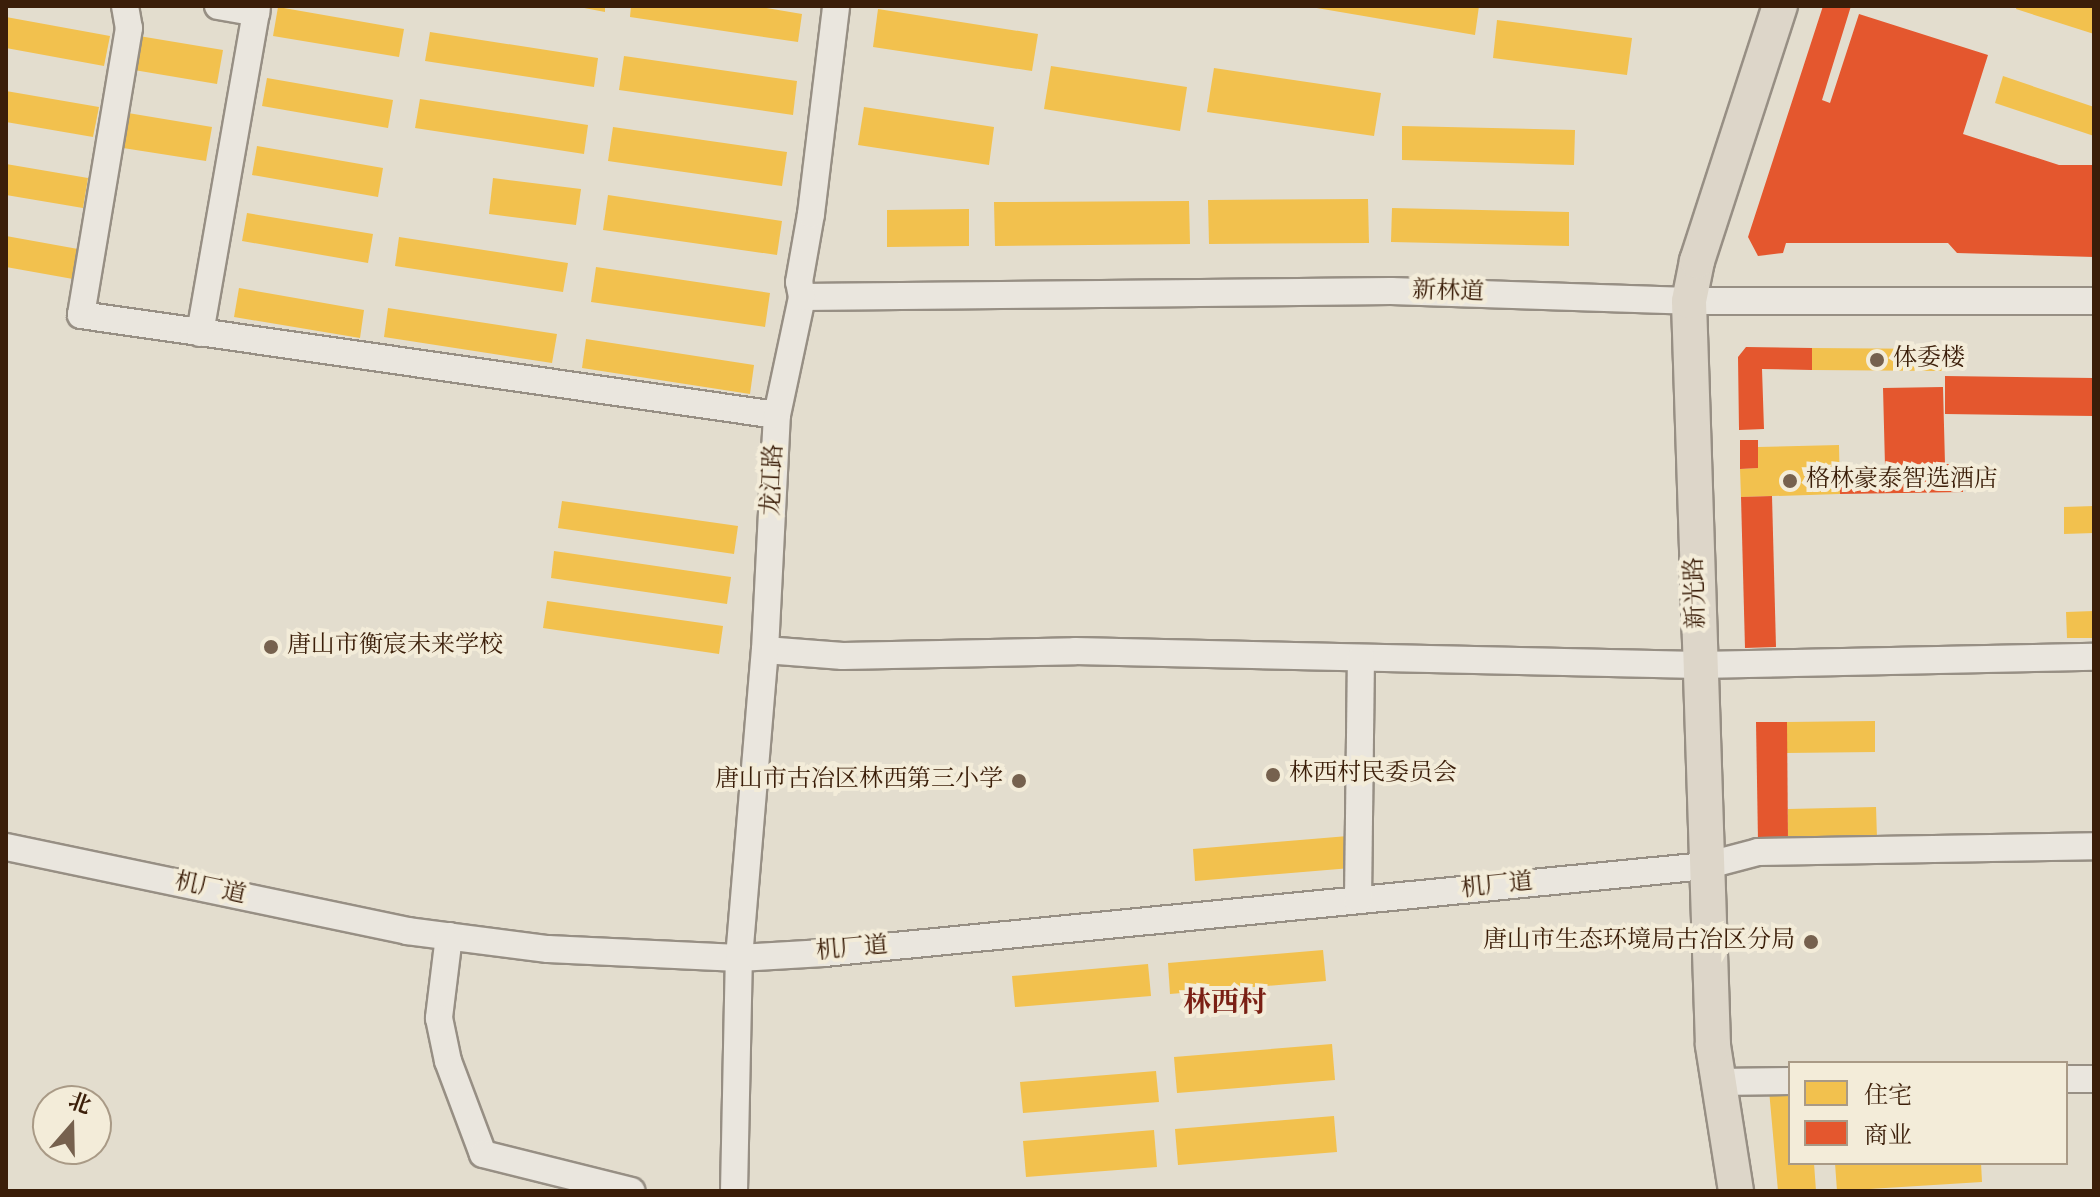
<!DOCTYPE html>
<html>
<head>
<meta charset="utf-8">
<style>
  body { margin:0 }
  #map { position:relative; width:2100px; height:1197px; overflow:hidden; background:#e3ddce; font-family:"Old Standard TT","Noto Serif SC",serif }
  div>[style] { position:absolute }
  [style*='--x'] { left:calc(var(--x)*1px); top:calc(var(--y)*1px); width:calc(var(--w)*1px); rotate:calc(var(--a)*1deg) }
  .homes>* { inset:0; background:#f2c14e }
  .shops>* { inset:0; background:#e4572e }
  .roads { filter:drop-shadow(2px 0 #978f84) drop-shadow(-2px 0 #978f84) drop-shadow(0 2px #978f84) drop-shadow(0 -2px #978f84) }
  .minor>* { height:26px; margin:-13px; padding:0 13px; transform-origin:13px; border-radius:13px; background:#eae6de }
  .major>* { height:34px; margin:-17px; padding:0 17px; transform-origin:17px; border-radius:17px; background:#ddd6c9 }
  .dots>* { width:22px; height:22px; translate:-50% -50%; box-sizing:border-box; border:4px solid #f3ecd9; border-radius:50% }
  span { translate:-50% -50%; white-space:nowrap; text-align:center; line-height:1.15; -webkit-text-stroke:8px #f3ecd9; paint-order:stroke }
  .street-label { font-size:24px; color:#3b1e09 }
  .poi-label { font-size:24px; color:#3b1e09 }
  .left { translate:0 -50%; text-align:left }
  .right { translate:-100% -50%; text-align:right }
  .quarter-label { font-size:28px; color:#7a1f14; font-weight:700 }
  .frame { position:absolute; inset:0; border:8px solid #3b1e09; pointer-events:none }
  .legend { position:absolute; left:1788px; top:1061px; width:280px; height:104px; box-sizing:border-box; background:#f3ecd9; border:2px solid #a99a86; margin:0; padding:10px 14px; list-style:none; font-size:24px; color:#3b1e09 }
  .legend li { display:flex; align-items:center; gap:16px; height:40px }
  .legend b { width:40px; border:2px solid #a99a86 }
  .north { position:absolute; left:32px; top:1085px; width:80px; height:80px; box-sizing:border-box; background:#f3ecd9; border:2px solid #a99a86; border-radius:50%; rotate:20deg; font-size:22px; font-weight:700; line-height:32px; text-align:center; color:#3b1e09 }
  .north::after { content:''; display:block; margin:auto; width:28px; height:36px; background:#76614e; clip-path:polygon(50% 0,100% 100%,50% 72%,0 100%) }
</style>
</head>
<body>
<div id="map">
  <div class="homes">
    <div style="clip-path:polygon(574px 6px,605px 6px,605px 12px)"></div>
    <div style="clip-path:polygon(631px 6px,754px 6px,802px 14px,798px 42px,630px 17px)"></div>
    <div style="clip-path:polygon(1305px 6px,1479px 6px,1475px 35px)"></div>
    <div style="clip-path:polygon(2017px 6px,2094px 6px,2094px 34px,2016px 9px)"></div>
    <div style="clip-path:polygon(278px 7px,404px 29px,399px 57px,273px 36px)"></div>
    <div style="clip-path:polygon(878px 9px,1038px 34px,1032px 71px,873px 47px)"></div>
    <div style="clip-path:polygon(6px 17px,110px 36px,104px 66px,6px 48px)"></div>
    <div style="clip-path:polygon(1497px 20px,1632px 38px,1627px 75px,1493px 58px)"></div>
    <div style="clip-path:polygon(430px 32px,598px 58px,594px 87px,425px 61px)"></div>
    <div style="clip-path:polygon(139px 36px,223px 50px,217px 84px,134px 70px)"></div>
    <div style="clip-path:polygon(624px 56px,797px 81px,793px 115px,619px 90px)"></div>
    <div style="clip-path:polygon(1051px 66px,1187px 87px,1180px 131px,1044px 109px)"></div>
    <div style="clip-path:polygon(1214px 68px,1381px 93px,1374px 136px,1207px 112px)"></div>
    <div style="clip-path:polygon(2003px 76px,2094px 107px,2094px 136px,1995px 103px)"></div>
    <div style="clip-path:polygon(267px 78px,393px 100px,388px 128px,262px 106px)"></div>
    <div style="clip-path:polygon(6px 91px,99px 107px,93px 137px,6px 122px)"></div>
    <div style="clip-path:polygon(420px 99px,588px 125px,584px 154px,415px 128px)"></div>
    <div style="clip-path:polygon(864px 107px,994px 127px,989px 165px,858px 145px)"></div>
    <div style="clip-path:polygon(128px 113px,212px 127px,206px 161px,123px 148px)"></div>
    <div style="clip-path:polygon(1402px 126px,1575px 130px,1574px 165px,1402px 160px)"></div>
    <div style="clip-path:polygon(613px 127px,787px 152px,782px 186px,608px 161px)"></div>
    <div style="clip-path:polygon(257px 146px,383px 168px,378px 197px,252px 175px)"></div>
    <div style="clip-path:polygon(6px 164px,88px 178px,83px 208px,6px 195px)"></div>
    <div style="clip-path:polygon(493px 178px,581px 189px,576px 225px,489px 214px)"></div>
    <div style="clip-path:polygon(608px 195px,782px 221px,777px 255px,603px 230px)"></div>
    <div style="clip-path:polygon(1368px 199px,1369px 243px,1209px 244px,1208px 200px)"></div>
    <div style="clip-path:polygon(1189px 201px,1190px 244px,995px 246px,994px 202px)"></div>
    <div style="clip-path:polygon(1392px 208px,1569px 212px,1569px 246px,1391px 242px)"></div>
    <div style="clip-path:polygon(969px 209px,969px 246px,887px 247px,887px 210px)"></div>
    <div style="clip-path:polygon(247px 213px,373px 234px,368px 263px,242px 241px)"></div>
    <div style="clip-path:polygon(6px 236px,78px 249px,73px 279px,6px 267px)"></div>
    <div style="clip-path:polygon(399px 237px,568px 263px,563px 292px,395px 266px)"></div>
    <div style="clip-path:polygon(596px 267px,770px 293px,765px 327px,591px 302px)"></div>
    <div style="clip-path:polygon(239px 288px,364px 310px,360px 338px,234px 317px)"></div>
    <div style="clip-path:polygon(388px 308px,557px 334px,552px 363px,384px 337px)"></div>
    <div style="clip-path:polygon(586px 339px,754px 365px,750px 394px,582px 368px)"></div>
    <div style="clip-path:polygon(1812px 348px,1942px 349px,1942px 371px,1812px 370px)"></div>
    <div style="clip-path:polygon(1839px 445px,1840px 494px,1741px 497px,1740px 469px,1758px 468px,1758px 447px)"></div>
    <div style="clip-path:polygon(562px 501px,738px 526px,734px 554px,558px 528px)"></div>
    <div style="clip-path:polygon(2094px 506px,2094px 533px,2064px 534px,2064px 507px)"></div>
    <div style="clip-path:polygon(554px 551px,731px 577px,727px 604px,551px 578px)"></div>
    <div style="clip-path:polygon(547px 601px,723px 626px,719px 654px,543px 628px)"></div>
    <div style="clip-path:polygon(2094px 611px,2094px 638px,2067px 638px,2066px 612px)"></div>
    <div style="clip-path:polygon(1875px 721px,1875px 752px,1787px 753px,1787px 722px)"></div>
    <div style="clip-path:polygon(1876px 807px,1877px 839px,1788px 840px,1788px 809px)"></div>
    <div style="clip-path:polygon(1348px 836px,1351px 868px,1195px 881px,1193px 849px)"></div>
    <div style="clip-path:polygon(1323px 950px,1326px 981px,1170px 994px,1168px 963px)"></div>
    <div style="clip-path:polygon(1148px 964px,1151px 996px,1015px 1007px,1012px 976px)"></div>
    <div style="clip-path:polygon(1332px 1044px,1335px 1080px,1177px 1093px,1174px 1057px)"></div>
    <div style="clip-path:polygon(1156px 1071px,1159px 1102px,1023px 1113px,1020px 1082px)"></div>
    <div style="clip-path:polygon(1790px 1089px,1790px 1163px,1814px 1163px,1816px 1191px,1778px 1191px,1769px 1090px)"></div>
    <div style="clip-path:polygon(1334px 1116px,1337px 1152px,1178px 1165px,1175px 1129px)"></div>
    <div style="clip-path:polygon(1154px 1130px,1157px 1167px,1026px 1177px,1023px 1141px)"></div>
    <div style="clip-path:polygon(1835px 1163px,1981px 1163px,1982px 1182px,1837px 1191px)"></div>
  </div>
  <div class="shops">
    <div style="clip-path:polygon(1823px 6px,1851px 6px,1822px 100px,1830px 103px,1859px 14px,1988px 55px,1963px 134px,2059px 165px,2094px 165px,2094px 257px,1957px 253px,1948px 243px,1786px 243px,1783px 253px,1758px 256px,1748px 237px)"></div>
    <div style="clip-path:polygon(1746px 347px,1812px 348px,1812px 370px,1762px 369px,1764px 429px,1739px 430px,1738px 357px)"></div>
    <div style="clip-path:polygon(1945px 376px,2094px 378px,2094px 416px,1945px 414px)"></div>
    <div style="clip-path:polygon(1943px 387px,1945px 464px,1962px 464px,1963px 492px,1840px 494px,1839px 466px,1885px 466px,1883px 388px)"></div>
    <div style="clip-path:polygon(1740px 440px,1758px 440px,1758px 468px,1740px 469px)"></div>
    <div style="clip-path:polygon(1772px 496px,1776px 647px,1745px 648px,1741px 497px)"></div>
    <div style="clip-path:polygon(1756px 722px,1787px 722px,1788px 840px,1758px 841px)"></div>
  </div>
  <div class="roads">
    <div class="minor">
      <div style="--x:125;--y:6;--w:22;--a:80"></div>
      <div style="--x:129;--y:28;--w:291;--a:99.5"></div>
      <div style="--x:81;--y:315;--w:703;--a:8.18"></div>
      <div style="--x:218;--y:6;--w:39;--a:10"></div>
      <div style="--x:802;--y:297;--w:589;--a:-0.58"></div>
      <div style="--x:1391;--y:291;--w:298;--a:1.9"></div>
      <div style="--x:1689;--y:301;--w:405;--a:0"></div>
      <div style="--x:200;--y:333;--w:332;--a:-80.1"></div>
      <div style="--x:765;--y:650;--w:78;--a:4.4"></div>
      <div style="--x:843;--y:656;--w:232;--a:-1.2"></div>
      <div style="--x:1075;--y:651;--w:624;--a:1.29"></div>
      <div style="--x:1699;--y:665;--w:395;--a:-1.2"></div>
      <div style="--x:6;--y:847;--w:410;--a:11.8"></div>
      <div style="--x:407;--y:931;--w:142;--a:7.3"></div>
      <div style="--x:548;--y:949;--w:191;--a:2.7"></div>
      <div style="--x:739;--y:958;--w:85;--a:-3.4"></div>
      <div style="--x:824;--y:953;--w:885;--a:-5.64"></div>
      <div style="--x:1705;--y:866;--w:55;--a:-14.8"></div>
      <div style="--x:1758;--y:852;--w:336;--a:-1"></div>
      <div style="--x:1358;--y:900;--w:242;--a:-89.3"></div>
      <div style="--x:449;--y:936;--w:83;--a:97"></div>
      <div style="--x:439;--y:1018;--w:44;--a:78.2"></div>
      <div style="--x:448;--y:1061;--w:99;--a:69.4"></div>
      <div style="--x:483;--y:1154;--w:153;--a:14"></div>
      <div style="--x:2066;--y:1079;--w:28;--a:0"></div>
      <div style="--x:1718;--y:1082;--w:72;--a:-0.8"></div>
      <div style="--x:734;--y:1191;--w:233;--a:-88.8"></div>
      <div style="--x:739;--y:958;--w:309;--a:-85.2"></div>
      <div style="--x:765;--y:650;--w:235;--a:-87.1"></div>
      <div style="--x:777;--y:415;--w:121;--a:-78"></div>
      <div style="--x:802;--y:297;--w:15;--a:-101"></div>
      <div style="--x:799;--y:282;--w:69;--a:-80"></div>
      <div style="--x:811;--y:214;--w:209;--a:-83.1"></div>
    </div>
    <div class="major">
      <div style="--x:1736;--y:1191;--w:148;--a:-99"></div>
      <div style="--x:1713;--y:1045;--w:744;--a:-91.85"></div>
      <div style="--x:1689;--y:301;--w:41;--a:-78.7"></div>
      <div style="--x:1697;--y:261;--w:268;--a:-72"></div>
    </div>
  </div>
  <div class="dots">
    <div style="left:1877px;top:360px;background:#76614e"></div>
    <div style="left:1790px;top:481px;background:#76614e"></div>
    <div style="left:271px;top:647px;background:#76614e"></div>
    <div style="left:1273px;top:775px;background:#76614e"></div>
    <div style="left:1019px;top:781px;background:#76614e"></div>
    <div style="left:1811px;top:942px;background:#76614e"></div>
  </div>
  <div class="street-label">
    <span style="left:1448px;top:293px;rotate:2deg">新林道</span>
    <span style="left:774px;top:480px;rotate:-87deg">龙江路</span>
    <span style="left:1697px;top:593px;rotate:-92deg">新光路</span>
    <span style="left:1497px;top:887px;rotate:-6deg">机厂道</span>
    <span style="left:210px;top:890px;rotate:12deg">机厂道</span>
    <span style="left:852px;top:950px;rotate:-5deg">机厂道</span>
  </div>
  <div class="poi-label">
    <span class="left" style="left:1893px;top:360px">体委楼</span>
    <span class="left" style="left:1806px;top:481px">格林豪泰智选酒店</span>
    <span class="left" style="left:287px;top:647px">唐山市衡宸未来学校</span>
    <span class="left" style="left:1289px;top:775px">林西村民委员会</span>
    <span class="right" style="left:1003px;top:781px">唐山市古冶区林西第三小学</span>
    <span class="right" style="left:1795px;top:942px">唐山市生态环境局古冶区分局</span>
  </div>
  <div class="quarter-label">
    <span style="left:1225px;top:1004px">林西村</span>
  </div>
  <div class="frame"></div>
  <ul class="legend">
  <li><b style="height:22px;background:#f2c14e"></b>住宅</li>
  <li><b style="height:22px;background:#e4572e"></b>商业</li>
  </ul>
  <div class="north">北</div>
</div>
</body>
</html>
